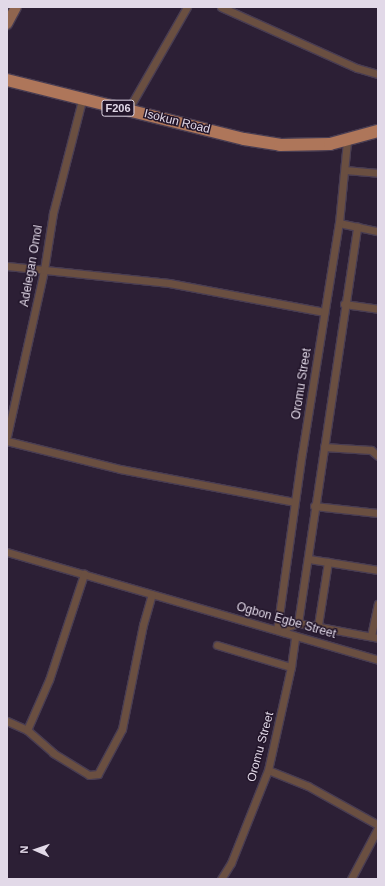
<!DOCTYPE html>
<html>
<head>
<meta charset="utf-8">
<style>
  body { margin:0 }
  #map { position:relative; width:385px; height:886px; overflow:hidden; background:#2c1f35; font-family:Arial,sans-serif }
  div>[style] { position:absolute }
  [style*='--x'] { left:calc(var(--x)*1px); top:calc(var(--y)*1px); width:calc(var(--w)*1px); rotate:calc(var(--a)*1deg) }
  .roads { filter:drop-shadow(1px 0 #493d52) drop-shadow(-1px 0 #493d52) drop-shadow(0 1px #493d52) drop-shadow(0 -1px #493d52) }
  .street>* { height:7px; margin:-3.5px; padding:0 3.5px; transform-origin:3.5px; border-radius:3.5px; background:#6a4f41 }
  .secondary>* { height:10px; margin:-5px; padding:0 5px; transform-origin:5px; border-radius:5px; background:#90654f }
  .primary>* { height:12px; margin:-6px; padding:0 6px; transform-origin:6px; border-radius:6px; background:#ae765a }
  span { translate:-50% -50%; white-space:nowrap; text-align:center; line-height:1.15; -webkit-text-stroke:3px #22152a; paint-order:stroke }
  .shield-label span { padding:1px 3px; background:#22152a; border:1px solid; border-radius:3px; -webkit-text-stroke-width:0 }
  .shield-label { font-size:11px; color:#e2d9e8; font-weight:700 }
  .street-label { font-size:12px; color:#e2d9e8 }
  .frame { position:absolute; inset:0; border:8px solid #e2d9e8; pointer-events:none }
  .north { position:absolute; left:16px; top:830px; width:40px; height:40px; -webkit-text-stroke:3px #22152a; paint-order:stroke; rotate:272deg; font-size:11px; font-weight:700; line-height:16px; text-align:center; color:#e2d9e8 }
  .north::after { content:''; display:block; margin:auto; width:14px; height:18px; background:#e2d9e8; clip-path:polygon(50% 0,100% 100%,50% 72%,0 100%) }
</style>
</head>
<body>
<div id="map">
  <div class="roads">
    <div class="street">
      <div style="--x:221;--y:7;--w:149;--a:24.2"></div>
      <div style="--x:357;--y:68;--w:22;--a:16"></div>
      <div style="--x:128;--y:110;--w:119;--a:-60.2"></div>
      <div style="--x:345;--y:170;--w:33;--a:5"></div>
      <div style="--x:339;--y:223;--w:40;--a:12"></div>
      <div style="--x:7;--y:266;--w:163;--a:6"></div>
      <div style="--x:169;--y:283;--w:158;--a:10.6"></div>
      <div style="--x:344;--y:304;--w:34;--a:8"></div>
      <div style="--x:7;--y:436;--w:170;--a:-77.4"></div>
      <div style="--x:44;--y:270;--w:58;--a:-81"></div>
      <div style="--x:53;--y:213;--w:117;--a:-75.6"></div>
      <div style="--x:7;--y:441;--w:116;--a:13.9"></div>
      <div style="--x:120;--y:469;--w:177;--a:10.7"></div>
      <div style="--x:324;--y:447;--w:47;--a:3.7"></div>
      <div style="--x:371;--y:450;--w:9;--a:41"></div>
      <div style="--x:314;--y:506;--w:64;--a:6.2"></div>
      <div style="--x:7;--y:552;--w:386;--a:16.2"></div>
      <div style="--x:309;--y:559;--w:70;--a:9.1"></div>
      <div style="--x:298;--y:623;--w:401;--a:-81.5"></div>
      <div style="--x:318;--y:625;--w:64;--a:-81"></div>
      <div style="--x:277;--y:630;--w:179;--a:-82"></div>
      <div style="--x:302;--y:453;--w:233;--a:-80.9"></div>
      <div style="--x:339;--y:223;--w:82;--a:-84.4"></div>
      <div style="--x:283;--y:632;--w:6;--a:-51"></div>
      <div style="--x:287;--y:627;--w:12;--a:-20"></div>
      <div style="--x:298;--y:623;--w:81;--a:10.6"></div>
      <div style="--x:371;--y:636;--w:33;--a:-78"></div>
      <div style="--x:217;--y:645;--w:77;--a:16.6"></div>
      <div style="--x:7;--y:721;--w:22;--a:24"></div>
      <div style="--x:27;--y:730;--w:35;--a:41"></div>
      <div style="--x:53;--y:753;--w:42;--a:31.4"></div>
      <div style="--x:89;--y:775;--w:9;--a:-6"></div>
      <div style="--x:98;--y:774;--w:51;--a:-61.9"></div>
      <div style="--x:122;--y:729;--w:106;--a:-78.6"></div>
      <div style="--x:143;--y:625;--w:32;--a:-74"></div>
      <div style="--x:27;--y:730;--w:55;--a:-66.3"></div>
      <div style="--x:49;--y:680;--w:112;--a:-71.7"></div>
      <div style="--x:268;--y:770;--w:43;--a:21.8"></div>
      <div style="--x:308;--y:786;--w:80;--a:29.1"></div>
      <div style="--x:221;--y:879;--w:19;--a:-58"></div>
      <div style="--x:231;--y:863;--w:100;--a:-68.3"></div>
      <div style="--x:268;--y:770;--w:106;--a:-77.4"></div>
      <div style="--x:291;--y:667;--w:30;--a:-82"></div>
      <div style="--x:351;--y:879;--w:58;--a:-62.1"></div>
    </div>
    <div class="secondary">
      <div style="--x:7;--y:24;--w:19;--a:-62"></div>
    </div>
    <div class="primary">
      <div style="--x:7;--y:80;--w:244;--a:14"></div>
      <div style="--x:244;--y:139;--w:36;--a:9"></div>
      <div style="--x:280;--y:145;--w:50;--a:-1.1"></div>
      <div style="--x:330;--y:144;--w:50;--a:-15.2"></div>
    </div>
  </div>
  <div class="shield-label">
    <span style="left:118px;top:108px">F206</span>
  </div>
  <div class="street-label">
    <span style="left:177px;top:122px;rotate:14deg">Isokun Road</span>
    <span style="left:32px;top:266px;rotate:-80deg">Adelegan Omol</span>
    <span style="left:302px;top:384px;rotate:-81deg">Oromu Street</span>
    <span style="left:286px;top:621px;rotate:16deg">Ogbon Egbe Street</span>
    <span style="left:261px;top:747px;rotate:-75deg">Oromu Street</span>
  </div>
  <div class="frame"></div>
  <div class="north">N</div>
</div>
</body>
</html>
